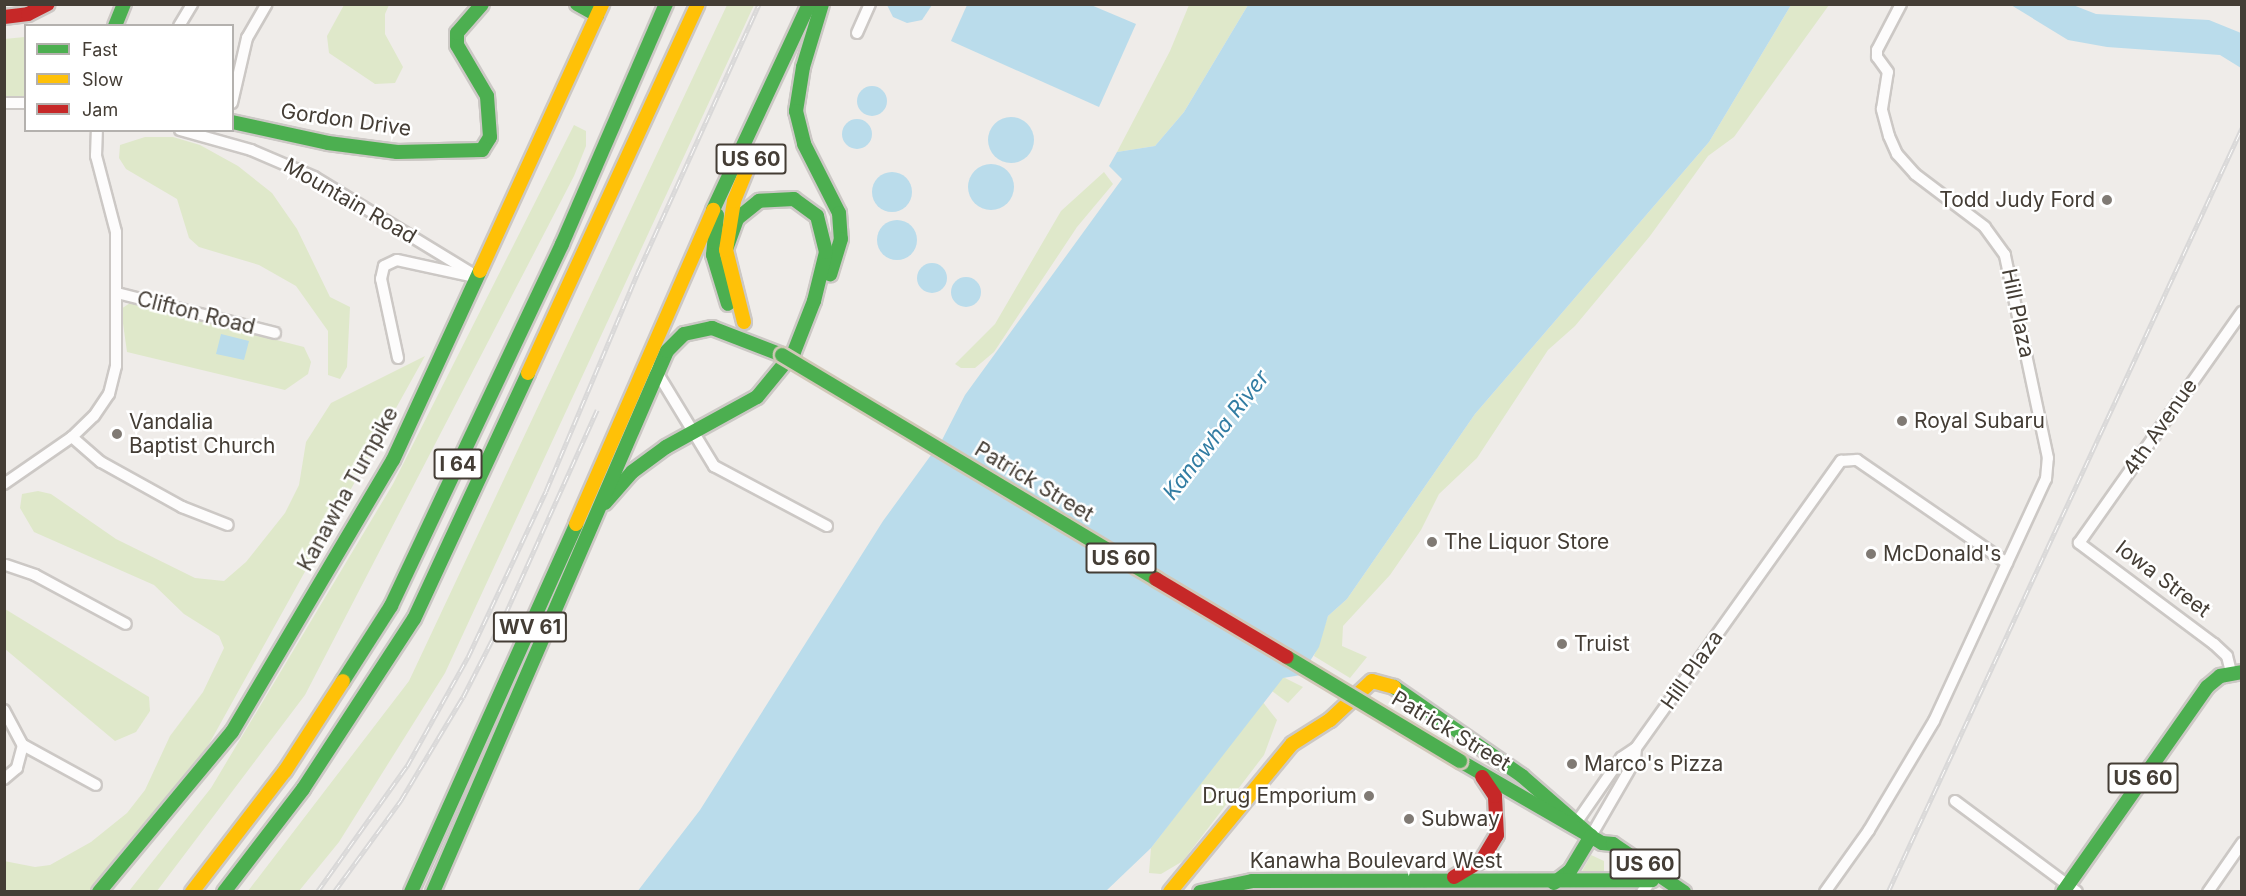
<!DOCTYPE html>
<html>
<head>
<meta charset="utf-8">
<style>
  body { margin:0 }
  #map { position:relative; width:2246px; height:896px; overflow:hidden; background:#efece9; font-family:Inter,sans-serif }
  div>[style] { position:absolute }
  [style*='--x'] { left:calc(var(--x)*1px); top:calc(var(--y)*1px); width:calc(var(--w)*1px); rotate:calc(var(--a)*1deg) }
  .green>* { inset:0; background:#dfe8ca }
  .water>* { inset:0; background:#badceb }
  .round { border-radius:50% }
  .roads { filter:drop-shadow(2px 0 #ccc8c5) drop-shadow(-2px 0 #ccc8c5) drop-shadow(0 2px #ccc8c5) drop-shadow(0 -2px #ccc8c5) }
  .street>* { height:10px; margin:-5px; padding:0 5px; transform-origin:5px; border-radius:5px; background:#fdfcfc }
  .fast>* { height:14px; margin:-7px; padding:0 7px; transform-origin:7px; border-radius:7px; background:#4caf50 }
  .slow>* { height:14px; margin:-7px; padding:0 7px; transform-origin:7px; border-radius:7px; background:#ffc107 }
  .jam>* { height:14px; margin:-7px; padding:0 7px; transform-origin:7px; border-radius:7px; background:#c62828 }
  .rail>* { height:5px; margin-top:-2.5px; transform-origin:0; background:repeating-linear-gradient(90deg,#fff 0 9px,#d9d8d8 0 18px); box-sizing:border-box; border-block:2px solid #d9d8d8 }
  .bridges { filter:drop-shadow(2px 0 #d1c7b7) drop-shadow(-2px 0 #d1c7b7) drop-shadow(0 2px #d1c7b7) drop-shadow(0 -2px #d1c7b7) }
  .fast-bridge>* { height:14px; margin:-7px; padding:0 7px; transform-origin:7px; border-radius:7px; background:#4caf50 }
  .jam-bridge>* { height:14px; margin:-7px; padding:0 7px; transform-origin:7px; border-radius:7px; background:#c62828 }
  .dots>* { width:16px; height:16px; translate:-50% -50%; box-sizing:border-box; border:3px solid #fff; border-radius:50% }
  span { translate:-50% -50%; white-space:nowrap; text-align:center; line-height:1.15; -webkit-text-stroke:5px #fff; paint-order:stroke }
  .shield-label span { padding:2px 4px; background:#fff; border:2px solid; border-radius:4px; -webkit-text-stroke-width:0 }
  .shield-label { font-size:20px; color:#443d35; font-weight:700 }
  .street-label { font-size:21px; color:#443d35 }
  .poi-label { font-size:21px; color:#443d35 }
  .right { translate:-100% -50%; text-align:right }
  .left { translate:0 -50%; text-align:left }
  .water-label { font-size:22px; color:#327da3; font-style:italic }
  .frame { position:absolute; inset:0; border:6px solid #443d35; pointer-events:none }
  .legend { position:absolute; left:24px; top:24px; width:210px; height:108px; box-sizing:border-box; background:#fff; border:2px solid #b4b1ae; margin:0; padding:8px 10px; list-style:none; font-size:18px; color:#443d35 }
  .legend li { display:flex; align-items:center; gap:12px; height:30px }
  .legend b { width:30px; border:2px solid #b4b1ae }
</style>
</head>
<body>
<div id="map">
  <div class="green">
    <div style="clip-path:polygon(344px 5px,389px 5px,385px 14px,385px 34px,403px 67px,395px 83px,375px 84px,329px 53px,327px 36px)"></div>
    <div style="clip-path:polygon(727px 5px,754px 5px,445px 673px,339px 842px,299px 891px,248px 891px,409px 681px)"></div>
    <div style="clip-path:polygon(1189px 5px,1248px 5px,1184px 112px,1155px 146px,1117px 152px,1170px 51px)"></div>
    <div style="clip-path:polygon(1791px 5px,1829px 5px,1734px 137px,1708px 156px,1650px 236px,1575px 326px,1548px 350px,1477px 458px,1439px 494px,1421px 530px,1390px 575px,1343px 626px,1342px 646px,1367px 657px,1350px 678px,1314px 656px,1328px 616px,1347px 599px,1475px 414px,1709px 142px)"></div>
    <div style="clip-path:polygon(25px 37px,25px 98px,5px 98px,4px 39px)"></div>
    <div style="clip-path:polygon(574px 125px,586px 131px,586px 146px,574px 176px,305px 695px,157px 891px,129px 891px,211px 788px,393px 484px)"></div>
    <div style="clip-path:polygon(145px 137px,173px 137px,200px 145px,238px 166px,272px 193px,297px 229px,330px 297px,350px 307px,347px 367px,340px 379px,328px 375px,328px 331px,296px 286px,259px 265px,199px 247px,189px 238px,177px 199px,126px 169px,119px 158px,120px 145px)"></div>
    <div style="clip-path:polygon(1104px 172px,1113px 184px,1077px 227px,994px 352px,975px 368px,961px 368px,955px 364px,995px 324px,1061px 211px)"></div>
    <div style="clip-path:polygon(130px 303px,304px 347px,311px 362px,308px 374px,285px 390px,127px 352px,121px 309px)"></div>
    <div style="clip-path:polygon(425px 356px,199px 762px,90px 891px,5px 891px,4px 861px,35px 867px,50px 865px,91px 842px,127px 813px,145px 790px,170px 736px,203px 692px,224px 648px,219px 636px,184px 614px,154px 585px,34px 532px,20px 508px,22px 494px,38px 491px,51px 494px,116px 539px,195px 578px,224px 581px,246px 562px,285px 513px,299px 485px,306px 442px,331px 403px)"></div>
    <div style="clip-path:polygon(5px 609px,149px 697px,150px 711px,136px 732px,115px 741px,5px 649px)"></div>
    <div style="clip-path:polygon(1283px 677px,1303px 687px,1288px 703px,1272px 691px)"></div>
    <div style="clip-path:polygon(1262px 701px,1277px 720px,1264px 755px,1183px 861px,1161px 874px,1149px 873px,1151px 848px)"></div>
    <div style="clip-path:polygon(1591px 855px,1604px 861px,1604px 873px,1581px 873px)"></div>
  </div>
  <div class="water">
    <div style="clip-path:polygon(887px 5px,887px 4px,932px 5px,922px 20px,907px 23px,893px 17px)"></div>
    <div style="clip-path:polygon(967px 5px,1091px 5px,1136px 24px,1099px 107px,951px 41px)"></div>
    <div style="clip-path:polygon(1248px 5px,1791px 5px,1709px 142px,1475px 414px,1347px 599px,1328px 616px,1319px 647px,1301px 675px,1283px 678px,1151px 848px,1106px 891px,637px 892px,700px 810px,883px 521px,942px 440px,965px 395px,1122px 179px,1109px 166px,1117px 152px,1155px 146px,1184px 112px)"></div>
    <div style="clip-path:polygon(2011px 5px,2073px 5px,2096px 14px,2209px 20px,2241px 33px,2241px 68px,2220px 55px,2107px 47px,2068px 40px)"></div>
    <div class="round" style="left:857px;top:86px;width:30px;height:30px"></div>
    <div class="round" style="left:988px;top:117px;width:46px;height:46px"></div>
    <div class="round" style="left:842px;top:119px;width:30px;height:30px"></div>
    <div class="round" style="left:968px;top:164px;width:46px;height:46px"></div>
    <div class="round" style="left:872px;top:172px;width:40px;height:40px"></div>
    <div class="round" style="left:877px;top:220px;width:40px;height:40px"></div>
    <div class="round" style="left:917px;top:263px;width:30px;height:30px"></div>
    <div class="round" style="left:951px;top:277px;width:30px;height:30px"></div>
    <div style="clip-path:polygon(221px 334px,249px 341px,244px 360px,216px 354px)"></div>
  </div>
  <div class="roads">
    <div class="street">
      <div style="--x:179;--y:26;--w:26;--a:-59"></div>
      <div style="--x:857;--y:33;--w:32;--a:-66"></div>
      <div style="--x:4;--y:103;--w:22;--a:0"></div>
      <div style="--x:232;--y:103;--w:67;--a:-77"></div>
      <div style="--x:247;--y:38;--w:39;--a:-60"></div>
      <div style="--x:180;--y:130;--w:74;--a:15.7"></div>
      <div style="--x:251;--y:150;--w:69;--a:23.2"></div>
      <div style="--x:314;--y:177;--w:192;--a:31.4"></div>
      <div style="--x:117;--y:293;--w:163;--a:14.2"></div>
      <div style="--x:398;--y:358;--w:81;--a:-102.1"></div>
      <div style="--x:381;--y:279;--w:13;--a:-77"></div>
      <div style="--x:384;--y:266;--w:14;--a:-25"></div>
      <div style="--x:397;--y:260;--w:79;--a:12.4"></div>
      <div style="--x:655;--y:369;--w:114;--a:58.7"></div>
      <div style="--x:714;--y:466;--w:128;--a:28"></div>
      <div style="--x:72;--y:437;--w:38;--a:41"></div>
      <div style="--x:101;--y:462;--w:93;--a:29.1"></div>
      <div style="--x:182;--y:507;--w:49;--a:21.4"></div>
      <div style="--x:4;--y:484;--w:83;--a:-34.7"></div>
      <div style="--x:72;--y:437;--w:30;--a:-44"></div>
      <div style="--x:94;--y:416;--w:27;--a:-56"></div>
      <div style="--x:109;--y:394;--w:29;--a:-76"></div>
      <div style="--x:116;--y:366;--w:134;--a:-90"></div>
      <div style="--x:116;--y:232;--w:79;--a:-104.7"></div>
      <div style="--x:96;--y:156;--w:26;--a:-88"></div>
      <div style="--x:6;--y:565;--w:31;--a:19"></div>
      <div style="--x:35;--y:575;--w:103;--a:28.3"></div>
      <div style="--x:2231;--y:672;--w:16;--a:-104"></div>
      <div style="--x:2227;--y:656;--w:18;--a:-137"></div>
      <div style="--x:2214;--y:644;--w:169;--a:-143.2"></div>
      <div style="--x:2079;--y:543;--w:283;--a:-54.8"></div>
      <div style="--x:4;--y:710;--w:40;--a:62"></div>
      <div style="--x:23;--y:745;--w:24;--a:105"></div>
      <div style="--x:17;--y:768;--w:17;--a:140"></div>
      <div style="--x:23;--y:745;--w:83;--a:28.7"></div>
      <div style="--x:1636;--y:748;--w:353;--a:-54.5"></div>
      <div style="--x:1841;--y:461;--w:16;--a:-4"></div>
      <div style="--x:1857;--y:460;--w:182;--a:34.5"></div>
      <div style="--x:1955;--y:801;--w:152;--a:36.7"></div>
      <div style="--x:1574;--y:826;--w:83;--a:-55.3"></div>
      <div style="--x:1621;--y:758;--w:18;--a:-34"></div>
      <div style="--x:1636;--y:748;--w:12;--a:95"></div>
      <div style="--x:1635;--y:760;--w:88;--a:120.1"></div>
      <div style="--x:1642;--y:892;--w:16;--a:-50"></div>
      <div style="--x:1825;--y:892;--w:76;--a:-54.6"></div>
      <div style="--x:1869;--y:830;--w:127;--a:-59.2"></div>
      <div style="--x:1934;--y:721;--w:267;--a:-65.2"></div>
      <div style="--x:2046;--y:479;--w:21;--a:-85"></div>
      <div style="--x:2048;--y:458;--w:208;--a:-102"></div>
      <div style="--x:2005;--y:255;--w:34;--a:-126"></div>
      <div style="--x:1985;--y:227;--w:88;--a:-142.9"></div>
      <div style="--x:1915;--y:174;--w:27;--a:-132"></div>
      <div style="--x:1897;--y:154;--w:20;--a:-114"></div>
      <div style="--x:1889;--y:136;--w:28;--a:-105"></div>
      <div style="--x:1882;--y:109;--w:37;--a:-81"></div>
      <div style="--x:1888;--y:72;--w:19;--a:-126"></div>
      <div style="--x:1877;--y:57;--w:7;--a:-90"></div>
      <div style="--x:1877;--y:50;--w:52;--a:-62.4"></div>
      <div style="--x:2208;--y:892;--w:60;--a:-55.2"></div>
    </div>
    <div class="fast">
      <div style="--x:577;--y:4;--w:23;--a:29"></div>
      <div style="--x:822;--y:4;--w:66;--a:106.8"></div>
      <div style="--x:803;--y:67;--w:45;--a:99"></div>
      <div style="--x:796;--y:111;--w:34;--a:76"></div>
      <div style="--x:804;--y:144;--w:77;--a:63.1"></div>
      <div style="--x:839;--y:213;--w:26;--a:86"></div>
      <div style="--x:841;--y:239;--w:37;--a:107"></div>
      <div style="--x:115;--y:26;--w:24;--a:-68"></div>
      <div style="--x:232;--y:122;--w:98;--a:12.3"></div>
      <div style="--x:328;--y:143;--w:70;--a:7.4"></div>
      <div style="--x:397;--y:152;--w:85;--a:-1.3"></div>
      <div style="--x:482;--y:150;--w:15;--a:-58"></div>
      <div style="--x:490;--y:137;--w:41;--a:-94.2"></div>
      <div style="--x:487;--y:96;--w:59;--a:-120.5"></div>
      <div style="--x:457;--y:45;--w:12;--a:-90"></div>
      <div style="--x:457;--y:33;--w:38;--a:-49"></div>
      <div style="--x:713;--y:210;--w:227;--a:-65"></div>
      <div style="--x:717;--y:215;--w:40;--a:95.7"></div>
      <div style="--x:713;--y:255;--w:51;--a:73"></div>
      <div style="--x:605;--y:503;--w:41;--a:-48.9"></div>
      <div style="--x:632;--y:472;--w:42;--a:-36.3"></div>
      <div style="--x:666;--y:447;--w:104;--a:-28.8"></div>
      <div style="--x:757;--y:397;--w:58;--a:-50.6"></div>
      <div style="--x:794;--y:352;--w:55;--a:-68.6"></div>
      <div style="--x:814;--y:301;--w:50;--a:-76.2"></div>
      <div style="--x:826;--y:252;--w:37;--a:-104"></div>
      <div style="--x:817;--y:216;--w:29;--a:-144"></div>
      <div style="--x:794;--y:199;--w:35;--a:177"></div>
      <div style="--x:759;--y:201;--w:28;--a:141"></div>
      <div style="--x:737;--y:219;--w:33;--a:110"></div>
      <div style="--x:343;--y:681;--w:89;--a:-57.4"></div>
      <div style="--x:391;--y:606;--w:400;--a:-64.7"></div>
      <div style="--x:562;--y:244;--w:262;--a:-66.6"></div>
      <div style="--x:1394;--y:687;--w:156;--a:34.8"></div>
      <div style="--x:1522;--y:776;--w:91;--a:41"></div>
      <div style="--x:1460;--y:761;--w:164;--a:30"></div>
      <div style="--x:1602;--y:843;--w:11;--a:5"></div>
      <div style="--x:1613;--y:844;--w:86;--a:34.1"></div>
      <div style="--x:1554;--y:883;--w:20;--a:-37"></div>
      <div style="--x:1570;--y:871;--w:41;--a:-59"></div>
      <div style="--x:99;--y:892;--w:208;--a:-50.3"></div>
      <div style="--x:232;--y:732;--w:316;--a:-59.4"></div>
      <div style="--x:393;--y:460;--w:208;--a:-65.3"></div>
      <div style="--x:224;--y:892;--w:130;--a:-52.5"></div>
      <div style="--x:303;--y:789;--w:203;--a:-56.9"></div>
      <div style="--x:414;--y:619;--w:271;--a:-65.1"></div>
      <div style="--x:411;--y:892;--w:403;--a:-65.8"></div>
      <div style="--x:433;--y:892;--w:589;--a:-66.61"></div>
      <div style="--x:667;--y:351;--w:24;--a:-45"></div>
      <div style="--x:684;--y:334;--w:29;--a:-12"></div>
      <div style="--x:712;--y:328;--w:75;--a:21.1"></div>
      <div style="--x:1200;--y:892;--w:53;--a:-11.9"></div>
      <div style="--x:1252;--y:881;--w:400;--a:-0.1"></div>
      <div style="--x:2063;--y:892;--w:251;--a:-54.9"></div>
      <div style="--x:2207;--y:687;--w:17;--a:-40"></div>
      <div style="--x:2220;--y:676;--w:22;--a:-10"></div>
    </div>
    <div class="slow">
      <div style="--x:480;--y:271;--w:294;--a:-65.4"></div>
      <div style="--x:744;--y:322;--w:74;--a:-104"></div>
      <div style="--x:726;--y:250;--w:50;--a:-80.7"></div>
      <div style="--x:734;--y:201;--w:45;--a:-68"></div>
      <div style="--x:528;--y:373;--w:406;--a:-65.3"></div>
      <div style="--x:576;--y:524;--w:343;--a:-66.4"></div>
      <div style="--x:192;--y:892;--w:153;--a:-52.5"></div>
      <div style="--x:285;--y:771;--w:107;--a:-57.2"></div>
      <div style="--x:1170;--y:892;--w:192;--a:-50.5"></div>
      <div style="--x:1292;--y:744;--w:45;--a:-32.3"></div>
      <div style="--x:1330;--y:720;--w:57;--a:-42.9"></div>
      <div style="--x:1372;--y:681;--w:23;--a:15"></div>
    </div>
    <div class="jam">
      <div style="--x:4;--y:17;--w:24;--a:-7"></div>
      <div style="--x:28;--y:14;--w:22;--a:-27"></div>
      <div style="--x:1454;--y:877;--w:33;--a:-31"></div>
      <div style="--x:1482;--y:860;--w:29;--a:-59"></div>
      <div style="--x:1497;--y:835;--w:39;--a:-93"></div>
      <div style="--x:1495;--y:796;--w:23;--a:-124"></div>
    </div>
  </div>
  <div class="rail">
    <div style="--x:317;--y:892;--w:155;--a:-54.5"></div>
    <div style="--x:407;--y:766;--w:125;--a:-60.8"></div>
    <div style="--x:468;--y:657;--w:183;--a:-64.8"></div>
    <div style="--x:546;--y:491;--w:240;--a:-67.2"></div>
    <div style="--x:639;--y:270;--w:292;--a:-65.7"></div>
    <div style="--x:334;--y:892;--w:114;--a:-53.9"></div>
    <div style="--x:401;--y:800;--w:120;--a:-59"></div>
    <div style="--x:463;--y:697;--w:92;--a:-62.9"></div>
    <div style="--x:505;--y:615;--w:225;--a:-65.8"></div>
    <div style="--x:1888;--y:892;--w:842;--a:-65.14"></div>
  </div>
  <div class="bridges">
    <div class="fast-bridge">
      <div style="--x:782;--y:355;--w:436;--a:30.9"></div>
      <div style="--x:1287;--y:657;--w:202;--a:31"></div>
    </div>
    <div class="jam-bridge">
      <div style="--x:1156;--y:579;--w:152;--a:30.8"></div>
    </div>
  </div>
  <div class="dots">
    <div style="left:2107px;top:200px;background:#807a74"></div>
    <div style="left:1902px;top:421px;background:#807a74"></div>
    <div style="left:117px;top:434px;background:#807a74"></div>
    <div style="left:1432px;top:542px;background:#807a74"></div>
    <div style="left:1871px;top:554px;background:#807a74"></div>
    <div style="left:1562px;top:644px;background:#807a74"></div>
    <div style="left:1572px;top:764px;background:#807a74"></div>
    <div style="left:1369px;top:796px;background:#807a74"></div>
    <div style="left:1409px;top:819px;background:#807a74"></div>
  </div>
  <div class="shield-label">
    <span style="left:751px;top:159px">US 60</span>
    <span style="left:458px;top:464px">I 64</span>
    <span style="left:1121px;top:558px">US 60</span>
    <span style="left:530px;top:627px">WV 61</span>
    <span style="left:2143px;top:778px">US 60</span>
    <span style="left:1645px;top:864px">US 60</span>
  </div>
  <div class="street-label">
    <span style="left:346px;top:120px;rotate:8deg">Gordon Drive</span>
    <span style="left:350px;top:201px;rotate:30deg">Mountain Road</span>
    <span style="left:196px;top:313px;rotate:14deg">Clifton Road</span>
    <span style="left:2018px;top:313px;rotate:78deg">Hill Plaza</span>
    <span style="left:2160px;top:427px;rotate:-55deg">4th Avenue</span>
    <span style="left:1034px;top:482px;rotate:31deg">Patrick Street</span>
    <span style="left:348px;top:489px;rotate:-61deg">Kanawha Turnpike</span>
    <span style="left:2163px;top:579px;rotate:37deg">Iowa Street</span>
    <span style="left:1692px;top:670px;rotate:-55deg">Hill Plaza</span>
    <span style="left:1451px;top:731px;rotate:31deg">Patrick Street</span>
    <span style="left:1376px;top:861px">Kanawha Boulevard West</span>
  </div>
  <div class="poi-label">
    <span class="right" style="left:2095px;top:200px">Todd Judy Ford</span>
    <span class="left" style="left:1914px;top:421px">Royal Subaru</span>
    <span class="left" style="left:129px;top:434px">Vandalia<br>Baptist Church</span>
    <span class="left" style="left:1444px;top:542px">The Liquor Store</span>
    <span class="left" style="left:1883px;top:554px">McDonald's</span>
    <span class="left" style="left:1574px;top:644px">Truist</span>
    <span class="left" style="left:1584px;top:764px">Marco's Pizza</span>
    <span class="right" style="left:1357px;top:796px">Drug Emporium</span>
    <span class="left" style="left:1421px;top:819px">Subway</span>
  </div>
  <div class="water-label">
    <span style="left:1216px;top:435px;rotate:-52deg">Kanawha River</span>
  </div>
  <div class="frame"></div>
  <ul class="legend">
  <li><b style="height:8px;background:#4caf50"></b>Fast</li>
  <li><b style="height:8px;background:#ffc107"></b>Slow</li>
  <li><b style="height:8px;background:#c62828"></b>Jam</li>
  </ul>
</div>
</body>
</html>
